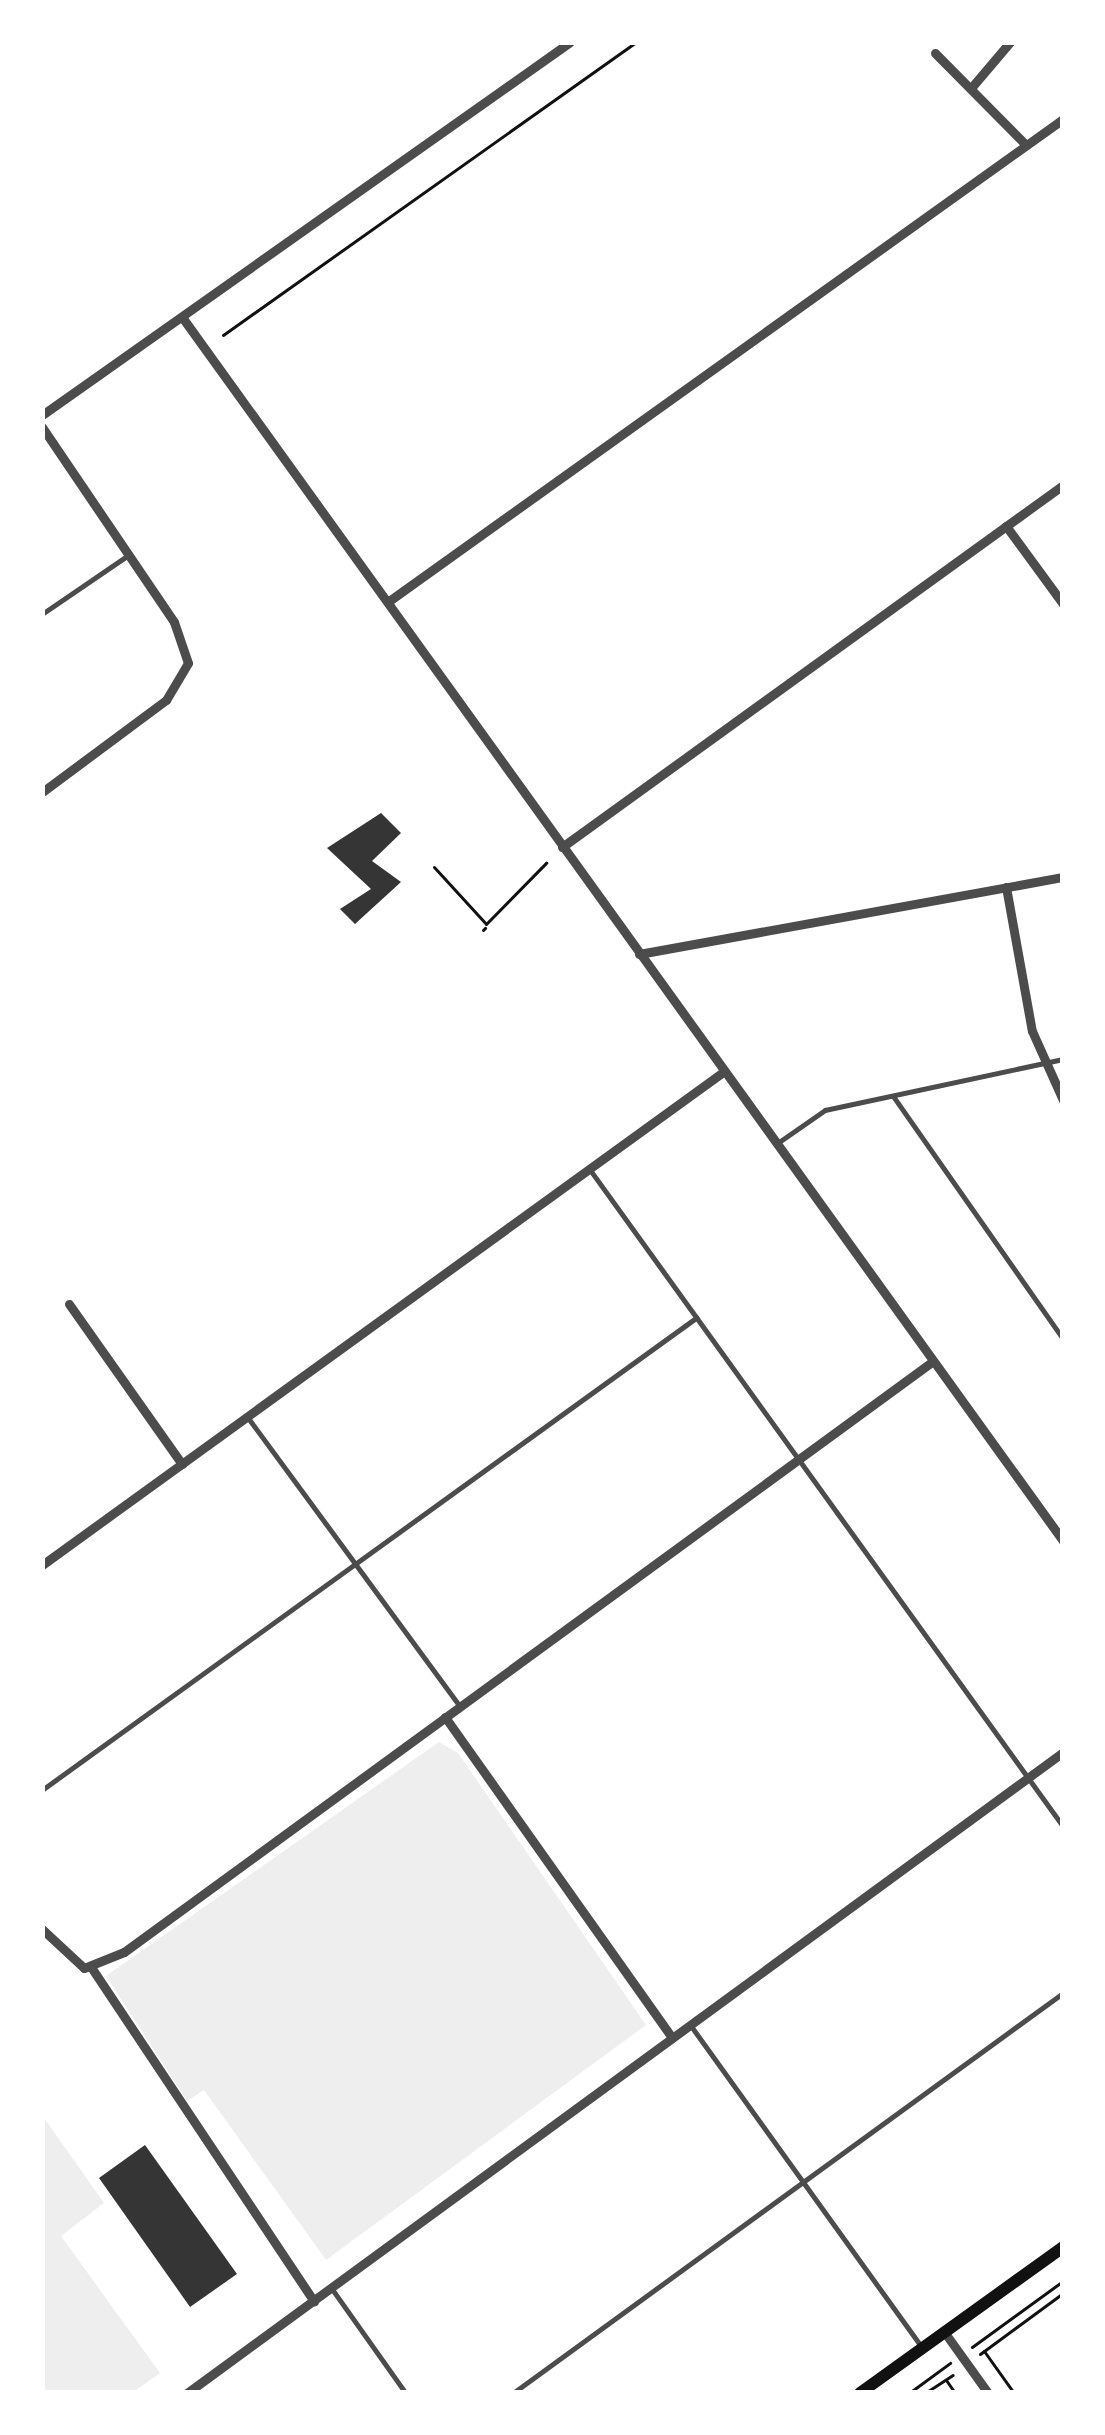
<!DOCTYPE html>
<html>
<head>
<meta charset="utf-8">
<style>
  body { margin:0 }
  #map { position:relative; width:1105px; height:2435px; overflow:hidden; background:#fff; font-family:"Work Sans",sans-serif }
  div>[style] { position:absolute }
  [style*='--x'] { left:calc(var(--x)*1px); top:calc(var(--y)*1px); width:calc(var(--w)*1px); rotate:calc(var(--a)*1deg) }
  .green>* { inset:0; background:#eee }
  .building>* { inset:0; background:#353535 }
  .path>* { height:3px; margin:-1.5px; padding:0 1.5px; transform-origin:1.5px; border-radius:1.5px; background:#111 }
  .service>* { height:4.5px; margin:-2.25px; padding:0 2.25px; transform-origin:2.25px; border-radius:2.25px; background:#4c4c4c }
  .minor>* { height:9px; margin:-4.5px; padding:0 4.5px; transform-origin:4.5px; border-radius:4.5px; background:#4c4c4c }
  .secondary>* { height:12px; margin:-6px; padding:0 6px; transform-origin:6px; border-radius:6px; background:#111 }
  span { translate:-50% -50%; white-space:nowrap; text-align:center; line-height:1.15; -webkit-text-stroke:10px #fff; paint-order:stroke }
  .frame { position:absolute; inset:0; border:45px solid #fff; pointer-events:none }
</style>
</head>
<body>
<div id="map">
  <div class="green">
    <div style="clip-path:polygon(439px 1742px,458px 1753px,646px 2025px,326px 2260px,204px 2090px,187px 2101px,106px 1976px)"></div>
    <div style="clip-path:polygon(42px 2115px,104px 2203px,61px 2236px,160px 2373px,132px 2393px,42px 2393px)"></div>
  </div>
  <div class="building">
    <div style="clip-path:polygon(381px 813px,401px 833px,372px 861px,401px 882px,355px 924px,340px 909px,371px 889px,327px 848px)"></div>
    <div style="clip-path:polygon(145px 2145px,237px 2274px,190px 2307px,99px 2178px)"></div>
  </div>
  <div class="path">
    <div style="--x:223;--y:335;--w:506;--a:-35.35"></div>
    <div style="--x:434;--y:867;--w:77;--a:47.6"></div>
    <div style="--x:486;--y:924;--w:86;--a:-45.5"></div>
    <div style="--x:483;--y:930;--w:3;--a:-45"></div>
    <div style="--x:972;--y:2347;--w:112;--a:-36"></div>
    <div style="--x:984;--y:2351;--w:52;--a:54.5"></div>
    <div style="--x:980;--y:2354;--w:103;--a:-36.3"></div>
    <div style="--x:946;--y:2380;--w:16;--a:55"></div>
    <div style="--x:909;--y:2393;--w:51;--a:-36.2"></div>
    <div style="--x:925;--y:2393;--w:33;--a:-33"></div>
  </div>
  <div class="service">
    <div style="--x:42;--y:614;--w:103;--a:-34.3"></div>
    <div style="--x:894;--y:1097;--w:294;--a:55"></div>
    <div style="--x:779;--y:1142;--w:56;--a:-34.8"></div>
    <div style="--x:825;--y:1110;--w:243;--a:-12.1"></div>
    <div style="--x:589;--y:1168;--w:811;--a:54.23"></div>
    <div style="--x:247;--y:1416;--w:360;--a:53.7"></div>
    <div style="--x:42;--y:1790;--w:807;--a:-35.82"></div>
    <div style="--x:692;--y:2027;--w:390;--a:54.3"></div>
    <div style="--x:333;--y:2290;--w:126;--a:54.7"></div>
    <div style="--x:513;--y:2393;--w:680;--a:-36.03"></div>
  </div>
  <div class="minor">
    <div style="--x:935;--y:53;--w:129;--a:45.3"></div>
    <div style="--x:971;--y:88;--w:60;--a:-49.7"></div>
    <div style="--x:182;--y:317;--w:1508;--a:54.25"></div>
    <div style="--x:42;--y:415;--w:646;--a:-35.24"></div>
    <div style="--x:42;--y:427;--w:235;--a:55.9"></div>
    <div style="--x:174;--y:622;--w:43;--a:71.1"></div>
    <div style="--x:188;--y:663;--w:43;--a:120.7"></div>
    <div style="--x:166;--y:700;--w:154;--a:143.4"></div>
    <div style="--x:1006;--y:526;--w:97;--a:53.8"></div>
    <div style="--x:389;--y:601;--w:829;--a:-35.57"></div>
    <div style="--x:562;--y:847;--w:618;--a:-35.85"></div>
    <div style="--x:1006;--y:887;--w:146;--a:79.8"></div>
    <div style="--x:1032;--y:1031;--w:76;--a:65.8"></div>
    <div style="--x:639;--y:954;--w:431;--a:-10.3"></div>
    <div style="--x:69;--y:1304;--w:196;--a:54.8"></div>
    <div style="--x:42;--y:1565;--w:841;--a:-35.9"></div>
    <div style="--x:445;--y:1717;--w:393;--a:54.7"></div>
    <div style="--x:42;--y:1929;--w:57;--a:42.9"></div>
    <div style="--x:84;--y:1968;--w:43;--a:-21.8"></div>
    <div style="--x:124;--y:1952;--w:1000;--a:-36.14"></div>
    <div style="--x:91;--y:1967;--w:402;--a:56.3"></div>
    <div style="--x:945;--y:2333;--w:74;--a:54.4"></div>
    <div style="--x:187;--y:2393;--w:1085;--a:-36.19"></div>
  </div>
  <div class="secondary">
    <div style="--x:860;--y:2393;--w:250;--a:-35.7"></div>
  </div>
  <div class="frame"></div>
</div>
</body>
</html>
